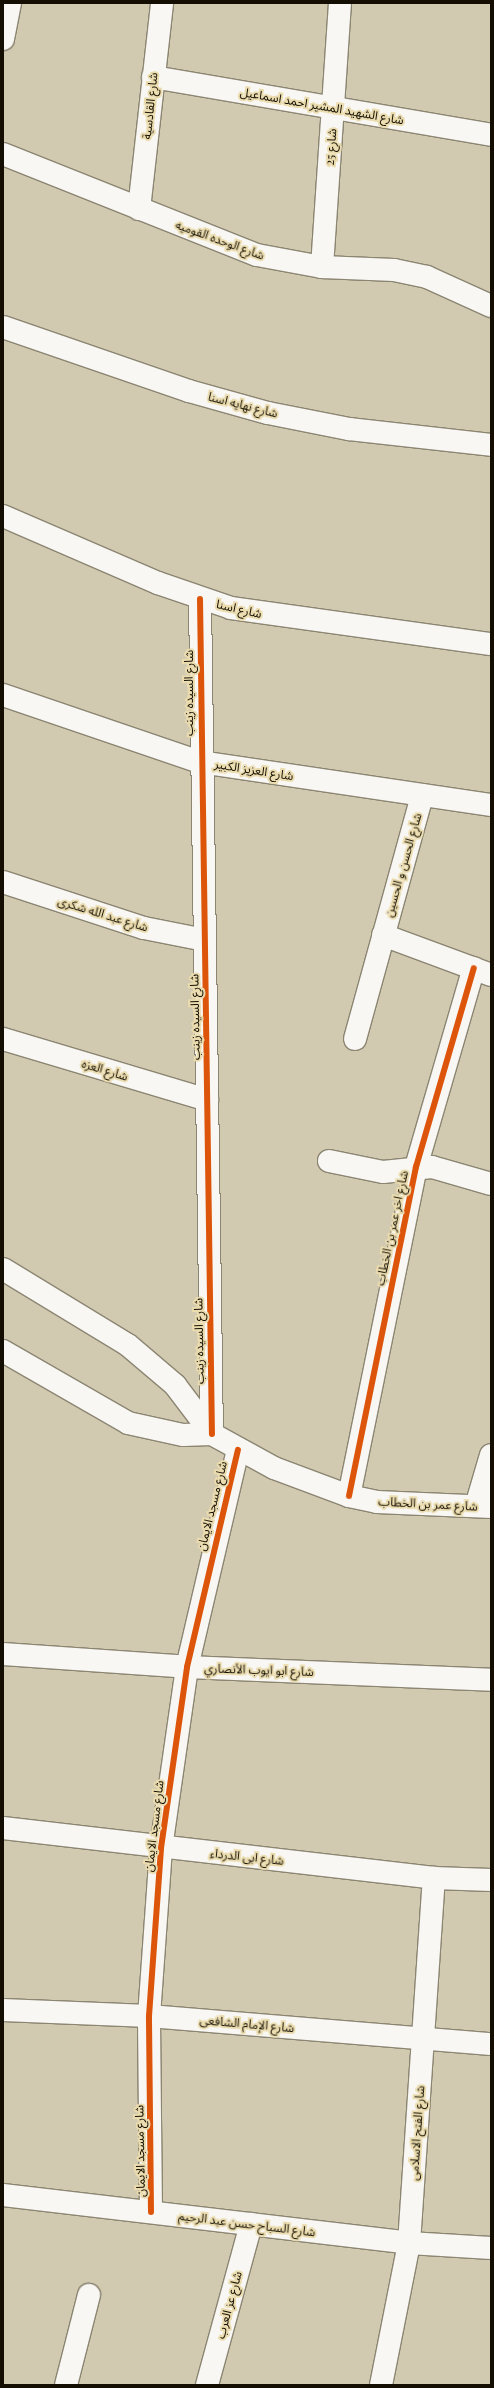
<!DOCTYPE html>
<html>
<head>
<meta charset="utf-8">
<style>
  body { margin:0 }
  #map { position:relative; width:494px; height:2388px; overflow:hidden; background:#d1c9b0; font-family:"Playfair Display","Noto Sans Arabic",serif }
  div>[style] { position:absolute }
  [style*='--x'] { left:calc(var(--x)*1px); top:calc(var(--y)*1px); width:calc(var(--w)*1px); rotate:calc(var(--a)*1deg) }
  .roads { filter:drop-shadow(1px 0 #8b8572) drop-shadow(-1px 0 #8b8572) drop-shadow(0 1px #8b8572) drop-shadow(0 -1px #8b8572) }
  .street>* { height:22px; margin:-11px; padding:0 11px; transform-origin:11px; border-radius:11px; background:#f8f7f3 }
  .cycleway>* { height:6px; margin:-3px; padding:0 3px; transform-origin:3px; border-radius:3px; background:#dd550b }
  span { translate:-50% -50%; white-space:nowrap; text-align:center; line-height:1.15; -webkit-text-stroke:4px #ebdcaf; paint-order:stroke }
  .street-label { font-size:12px; color:#130e01 }
  .frame { position:absolute; inset:0; border:4px solid #130e01; pointer-events:none }
</style>
</head>
<body>
<div id="map">
  <div class="roads">
    <div class="street">
      <div style="--x:3;--y:39;--w:37;--a:-79"></div>
      <div style="--x:153;--y:77;--w:343;--a:9.7"></div>
      <div style="--x:3;--y:154;--w:273;--a:21.7"></div>
      <div style="--x:257;--y:255;--w:66;--a:10.5"></div>
      <div style="--x:322;--y:267;--w:72;--a:2.4"></div>
      <div style="--x:394;--y:270;--w:34;--a:12"></div>
      <div style="--x:427;--y:277;--w:70;--a:24.4"></div>
      <div style="--x:139;--y:209;--w:207;--a:-83.6"></div>
      <div style="--x:322;--y:267;--w:265;--a:-86.1"></div>
      <div style="--x:3;--y:327;--w:197;--a:19"></div>
      <div style="--x:189;--y:391;--w:82;--a:15.6"></div>
      <div style="--x:268;--y:413;--w:83;--a:11.2"></div>
      <div style="--x:349;--y:429;--w:143;--a:6.4"></div>
      <div style="--x:3;--y:516;--w:169;--a:23.4"></div>
      <div style="--x:158;--y:583;--w:77;--a:18.9"></div>
      <div style="--x:231;--y:608;--w:262;--a:7.9"></div>
      <div style="--x:200;--y:599;--w:835;--a:89.18"></div>
      <div style="--x:3;--y:695;--w:208;--a:18.8"></div>
      <div style="--x:200;--y:762;--w:294;--a:8.4"></div>
      <div style="--x:3;--y:882;--w:148;--a:18.1"></div>
      <div style="--x:144;--y:928;--w:62;--a:11.1"></div>
      <div style="--x:383;--y:935;--w:115;--a:20.3"></div>
      <div style="--x:3;--y:1039;--w:213;--a:16.6"></div>
      <div style="--x:355;--y:1039;--w:253;--a:-74.6"></div>
      <div style="--x:329;--y:1161;--w:55;--a:11.5"></div>
      <div style="--x:383;--y:1172;--w:49;--a:-5.8"></div>
      <div style="--x:432;--y:1167;--w:61;--a:16.1"></div>
      <div style="--x:3;--y:1269;--w:146;--a:31.3"></div>
      <div style="--x:128;--y:1345;--w:62;--a:40.4"></div>
      <div style="--x:175;--y:1385;--w:61;--a:52.9"></div>
      <div style="--x:212;--y:1434;--w:71;--a:28.7"></div>
      <div style="--x:274;--y:1468;--w:80;--a:20.5"></div>
      <div style="--x:349;--y:1496;--w:29;--a:12"></div>
      <div style="--x:377;--y:1502;--w:114;--a:2.5"></div>
      <div style="--x:3;--y:1351;--w:144;--a:29.9"></div>
      <div style="--x:128;--y:1423;--w:56;--a:12.3"></div>
      <div style="--x:183;--y:1435;--w:29;--a:-2"></div>
      <div style="--x:349;--y:1496;--w:336;--a:-78.5"></div>
      <div style="--x:416;--y:1167;--w:207;--a:-73.8"></div>
      <div style="--x:476;--y:1506;--w:53;--a:-73.6"></div>
      <div style="--x:3;--y:1654;--w:184;--a:4"></div>
      <div style="--x:187;--y:1667;--w:304;--a:2.4"></div>
      <div style="--x:3;--y:1828;--w:434;--a:6.6"></div>
      <div style="--x:434;--y:1878;--w:57;--a:2"></div>
      <div style="--x:3;--y:2010;--w:146;--a:2.4"></div>
      <div style="--x:149;--y:2016;--w:343;--a:4.7"></div>
      <div style="--x:3;--y:2195;--w:409;--a:6.7"></div>
      <div style="--x:409;--y:2243;--w:82;--a:3.5"></div>
      <div style="--x:151;--y:2212;--w:196;--a:-90.6"></div>
      <div style="--x:149;--y:2016;--w:168;--a:-85.9"></div>
      <div style="--x:161;--y:1848;--w:183;--a:-81.8"></div>
      <div style="--x:187;--y:1667;--w:223;--a:-76.8"></div>
      <div style="--x:66;--y:2385;--w:93;--a:-75.7"></div>
      <div style="--x:207;--y:2385;--w:167;--a:-74.7"></div>
      <div style="--x:381;--y:2385;--w:145;--a:-78.8"></div>
      <div style="--x:409;--y:2243;--w:366;--a:-86.1"></div>
    </div>
  </div>
  <div class="cycleway">
    <div style="--x:200;--y:599;--w:835;--a:89.18"></div>
    <div style="--x:349;--y:1496;--w:336;--a:-78.5"></div>
    <div style="--x:416;--y:1167;--w:207;--a:-73.8"></div>
    <div style="--x:151;--y:2212;--w:196;--a:-90.6"></div>
    <div style="--x:149;--y:2016;--w:168;--a:-85.9"></div>
    <div style="--x:161;--y:1848;--w:183;--a:-81.8"></div>
    <div style="--x:187;--y:1667;--w:223;--a:-76.8"></div>
  </div>
  <div class="street-label">
    <span style="left:150px;top:106px;rotate:-84deg">شارع القادسية</span>
    <span style="left:322px;top:106px;rotate:10deg">شارع الشهيد المشير احمد اسماعيل</span>
    <span style="left:331px;top:147px;rotate:-86deg">شارع 25</span>
    <span style="left:220px;top:240px;rotate:20deg">شارع الوحده القوميه</span>
    <span style="left:243px;top:405px;rotate:14deg">شارع نهايه اسنا</span>
    <span style="left:239px;top:609px;rotate:13deg">شارع اسنا</span>
    <span style="left:189px;top:693px;rotate:-90deg">شارع السيده زينب</span>
    <span style="left:254px;top:770px;rotate:9deg">شارع العزيز الكبير</span>
    <span style="left:403px;top:865px;rotate:-74deg">شارع الحسن و الحسين</span>
    <span style="left:103px;top:914px;rotate:17deg">شارع عبد الله شكرى</span>
    <span style="left:195px;top:1017px;rotate:-91deg">شارع السيده زينب</span>
    <span style="left:105px;top:1070px;rotate:17deg">شارع العزه</span>
    <span style="left:392px;top:1228px;rotate:-78deg">شارع اخر عمر بن الخطاب</span>
    <span style="left:199px;top:1341px;rotate:-91deg">شارع السيده زينب</span>
    <span style="left:428px;top:1504px;rotate:3deg">شارع عمر بن الخطاب</span>
    <span style="left:212px;top:1506px;rotate:-76deg">شارع مسجد الايمان</span>
    <span style="left:259px;top:1670px;rotate:2deg">شارع ابو ايوب الأنصاري</span>
    <span style="left:154px;top:1826px;rotate:-83deg">شارع مسجد الايمان</span>
    <span style="left:247px;top:1857px;rotate:6deg">شارع ابى الدرداء</span>
    <span style="left:247px;top:2024px;rotate:5deg">شارع الإمام الشافعى</span>
    <span style="left:417px;top:2133px;rotate:-86deg">شارع الفتح الاسلامى</span>
    <span style="left:140px;top:2151px;rotate:-91deg">شارع مسجد الايمان</span>
    <span style="left:247px;top:2224px;rotate:7deg">شارع السباح حسن عبد الرحيم</span>
    <span style="left:229px;top:2305px;rotate:-75deg">شارع عز العرب</span>
  </div>
  <div class="frame"></div>
</div>
</body>
</html>
